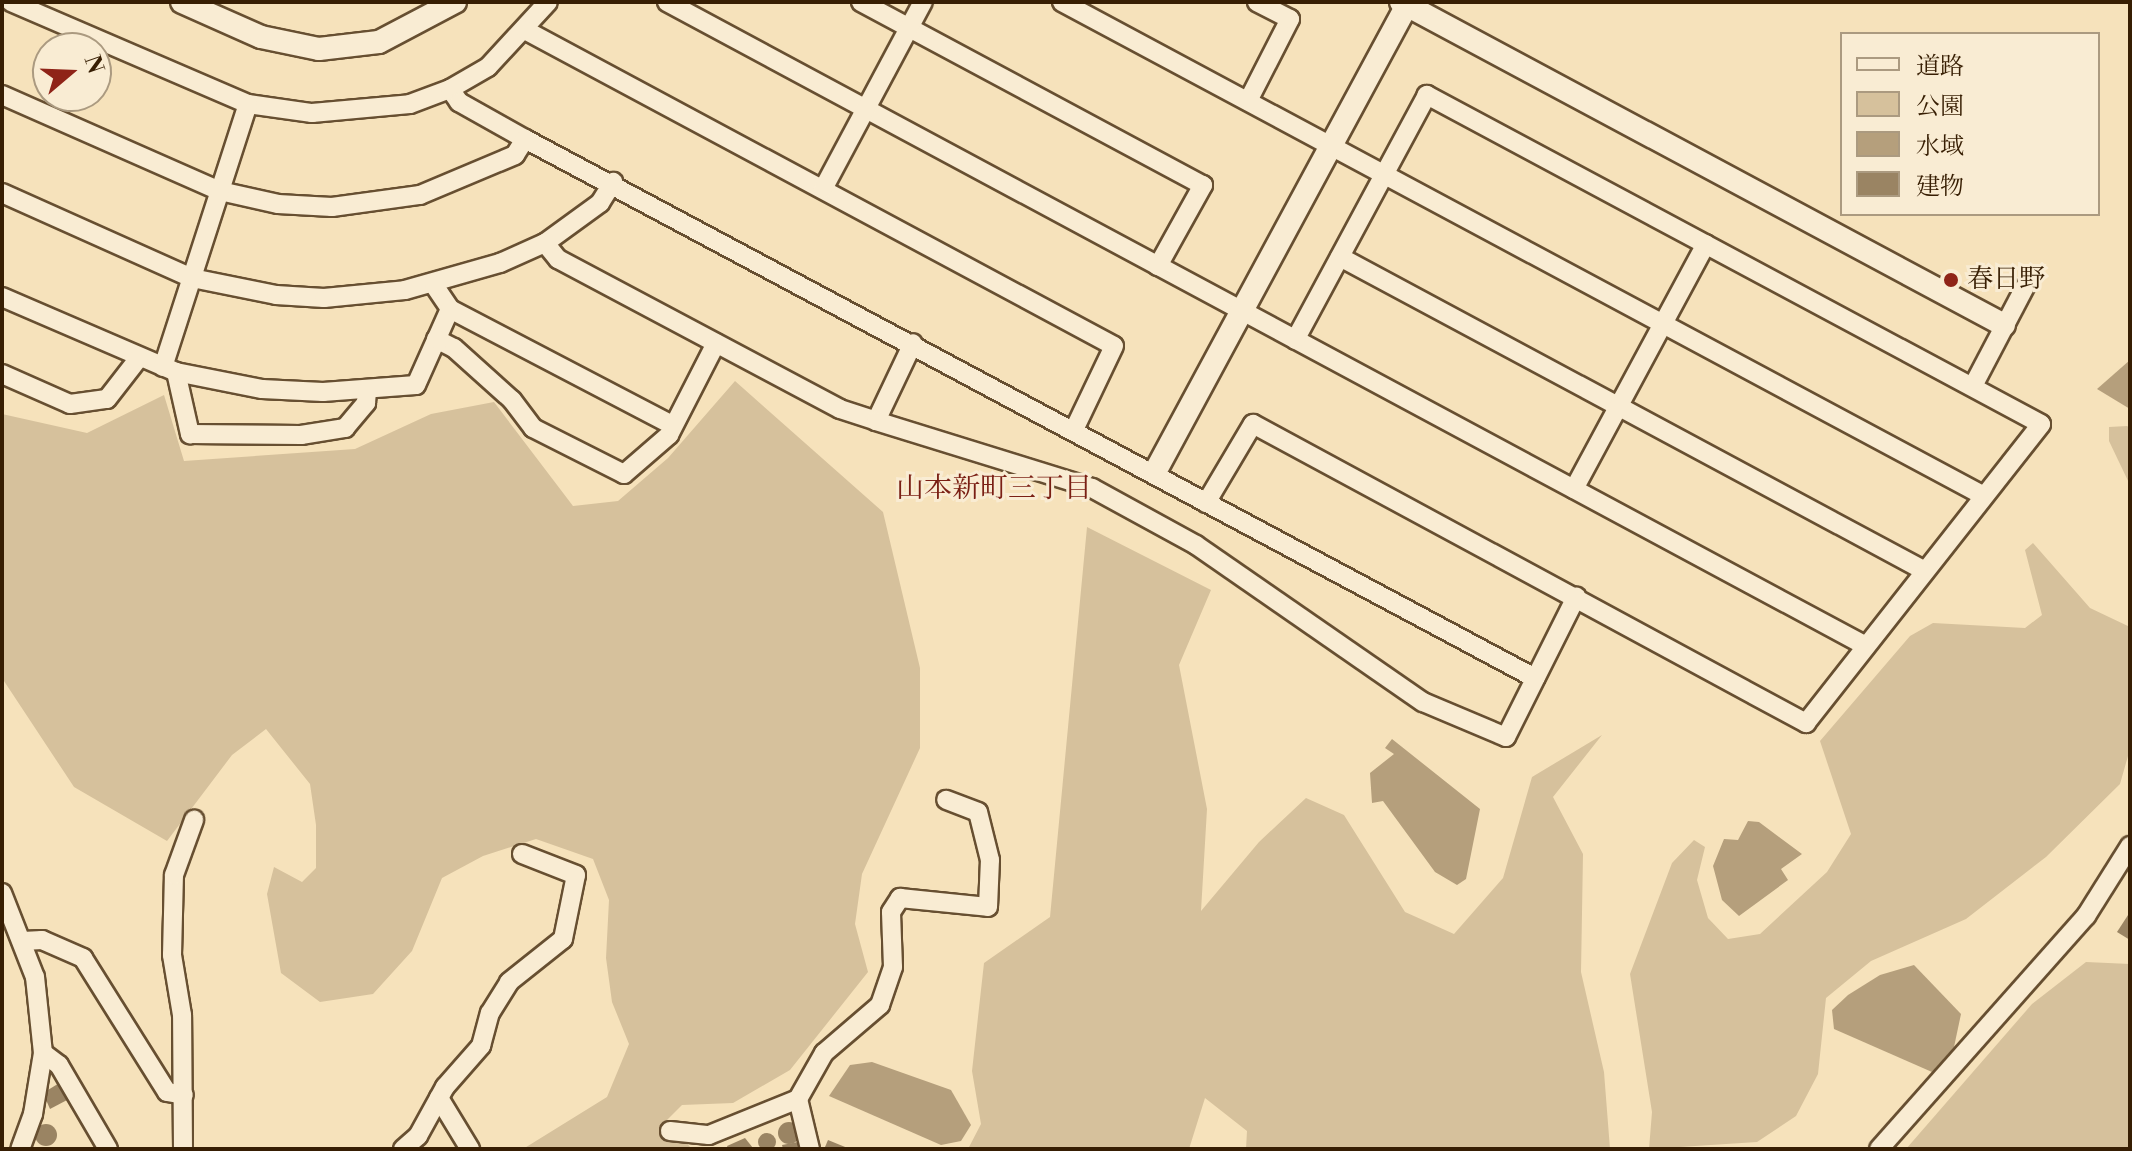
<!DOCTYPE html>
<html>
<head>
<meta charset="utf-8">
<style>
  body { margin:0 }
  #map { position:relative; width:2132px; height:1151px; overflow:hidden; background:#f6e2bb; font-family:"Libre Bodoni","Noto Serif JP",serif }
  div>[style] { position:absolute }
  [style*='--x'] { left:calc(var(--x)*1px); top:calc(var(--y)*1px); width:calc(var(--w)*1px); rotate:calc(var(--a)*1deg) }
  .green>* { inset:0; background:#d6c19c }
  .water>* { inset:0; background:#b59f7c }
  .building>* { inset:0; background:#9a8463 }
  .round { border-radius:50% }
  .roads { filter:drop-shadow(2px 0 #674f31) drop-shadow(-2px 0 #674f31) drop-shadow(0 2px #674f31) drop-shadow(0 -2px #674f31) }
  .minor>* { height:18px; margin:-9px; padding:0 9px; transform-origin:9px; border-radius:9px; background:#f9ecd3 }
  .tertiary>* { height:22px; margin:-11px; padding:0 11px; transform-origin:11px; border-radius:11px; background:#f9ecd3 }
  .dots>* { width:22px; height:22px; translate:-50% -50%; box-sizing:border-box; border:4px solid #f9ecd3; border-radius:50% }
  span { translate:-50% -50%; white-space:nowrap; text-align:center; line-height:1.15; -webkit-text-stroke:6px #f9ecd3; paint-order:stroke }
  .poi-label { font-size:26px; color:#371e03 }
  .left { translate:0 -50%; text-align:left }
  .neighbourhood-label { font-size:28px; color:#7a1f14 }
  .frame { position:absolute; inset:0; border:4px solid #371e03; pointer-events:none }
  .legend { position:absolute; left:1840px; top:32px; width:260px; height:184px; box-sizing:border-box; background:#f9ecd3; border:2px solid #ab9a80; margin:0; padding:10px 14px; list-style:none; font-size:24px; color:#371e03 }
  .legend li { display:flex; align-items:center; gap:16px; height:40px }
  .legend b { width:40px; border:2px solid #ab9a80 }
  .north { position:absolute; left:32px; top:32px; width:80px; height:80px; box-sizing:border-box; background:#f9ecd3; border:2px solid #ab9a80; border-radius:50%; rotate:71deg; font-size:22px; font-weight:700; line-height:32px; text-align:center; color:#371e03 }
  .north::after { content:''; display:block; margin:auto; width:28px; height:36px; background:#8f2418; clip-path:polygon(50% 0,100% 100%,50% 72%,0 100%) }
</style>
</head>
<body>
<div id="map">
  <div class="green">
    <div style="clip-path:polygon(735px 381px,883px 512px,920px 668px,920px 748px,862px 874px,855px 924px,868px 972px,790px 1070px,733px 1103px,682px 1105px,666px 1121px,692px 1149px,523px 1149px,607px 1097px,629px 1044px,612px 1002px,606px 958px,609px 900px,593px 859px,536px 839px,483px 856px,442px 878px,412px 951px,373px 994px,320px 1002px,281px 973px,267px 894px,274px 867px,302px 882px,316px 868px,316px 825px,310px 784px,266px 729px,232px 755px,167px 841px,74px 787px,2px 678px,2px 414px,87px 433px,164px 395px,184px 461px,355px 449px,431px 414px,494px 402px,573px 506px,618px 501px,668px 458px)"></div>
    <div style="clip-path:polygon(2127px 426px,2130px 428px,2130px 485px,2109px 441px,2109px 427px)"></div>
    <div style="clip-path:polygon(1087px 527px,1211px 590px,1179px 665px,1207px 809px,1201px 911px,1259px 842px,1306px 798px,1344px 815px,1405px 912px,1454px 934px,1503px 878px,1532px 777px,1602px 735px,1553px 797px,1583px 854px,1581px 972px,1604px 1072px,1610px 1149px,1246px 1149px,1247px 1131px,1205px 1098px,1189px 1149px,968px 1149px,981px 1124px,972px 1071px,984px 963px,1050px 917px)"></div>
    <div style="clip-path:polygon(2033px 543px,2090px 608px,2130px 627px,2130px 749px,2120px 784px,2046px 857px,1966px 919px,1871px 961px,1826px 998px,1818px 1074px,1796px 1116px,1757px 1142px,1649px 1149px,1652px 1112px,1630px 974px,1672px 863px,1694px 840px,1705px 847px,1697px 880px,1708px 918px,1728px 939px,1760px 934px,1827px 872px,1851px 834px,1820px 741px,1910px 636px,1933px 623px,2025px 628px,2042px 615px,2025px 550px)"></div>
    <div style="clip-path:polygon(2086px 962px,2130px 964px,2130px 1149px,1906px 1149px,2032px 1004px)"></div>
  </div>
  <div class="water">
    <div style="clip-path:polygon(2130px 360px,2130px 409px,2097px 389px)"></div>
    <div style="clip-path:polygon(1392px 739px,1480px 809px,1466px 879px,1457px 885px,1435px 872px,1383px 801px,1372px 803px,1370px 773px,1394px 754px,1385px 748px)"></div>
    <div style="clip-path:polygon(1748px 821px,1759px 822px,1802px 854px,1781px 869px,1788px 880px,1739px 916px,1722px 900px,1713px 866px,1724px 839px,1738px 840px)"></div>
    <div style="clip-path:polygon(1914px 965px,1961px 1014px,1954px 1047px,1932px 1072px,1834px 1029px,1832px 1010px,1848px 995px,1880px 975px)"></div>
    <div style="clip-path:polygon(872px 1062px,951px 1090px,971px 1125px,961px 1141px,941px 1145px,829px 1096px,850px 1065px)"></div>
  </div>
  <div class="building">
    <div style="clip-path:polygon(2130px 912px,2130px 940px,2117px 932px)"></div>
    <div style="clip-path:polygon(61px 1082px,69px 1099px,50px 1109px,43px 1093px)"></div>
    <div class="round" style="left:778px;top:1122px;width:22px;height:22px"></div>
    <div class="round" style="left:35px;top:1124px;width:22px;height:22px"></div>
    <div class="round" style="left:758px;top:1133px;width:18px;height:18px"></div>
    <div style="clip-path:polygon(745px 1138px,753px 1148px,728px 1149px,727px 1146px)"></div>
    <div style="clip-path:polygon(828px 1140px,850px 1149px,830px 1149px,825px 1147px)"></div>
    <div style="clip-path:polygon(803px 1141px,805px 1149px,783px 1149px,782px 1145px)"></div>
  </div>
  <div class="roads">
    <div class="minor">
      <div style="--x:11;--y:2;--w:258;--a:23.3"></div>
      <div style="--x:248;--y:104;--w:65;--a:8"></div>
      <div style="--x:312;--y:113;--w:98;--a:-5.2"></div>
      <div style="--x:410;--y:104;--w:43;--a:-20.6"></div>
      <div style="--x:450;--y:89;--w:44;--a:-30.1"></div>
      <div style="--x:488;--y:67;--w:88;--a:-47.3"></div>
      <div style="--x:667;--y:2;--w:1361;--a:28.24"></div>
      <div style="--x:861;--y:2;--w:388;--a:28.2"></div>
      <div style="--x:1203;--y:185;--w:93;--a:119.1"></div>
      <div style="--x:1062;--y:2;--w:1046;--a:28.18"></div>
      <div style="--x:525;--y:30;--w:668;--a:28.21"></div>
      <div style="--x:1114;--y:346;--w:93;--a:115.5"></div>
      <div style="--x:450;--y:89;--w:16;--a:55"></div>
      <div style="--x:459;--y:102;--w:76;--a:29.3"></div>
      <div style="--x:525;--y:139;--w:1145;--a:28.09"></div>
      <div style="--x:2;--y:95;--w:238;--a:23.8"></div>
      <div style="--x:220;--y:191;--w:59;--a:12.6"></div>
      <div style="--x:278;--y:204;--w:54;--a:3.2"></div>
      <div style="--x:332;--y:207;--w:89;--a:-7.8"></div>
      <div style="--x:420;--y:195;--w:103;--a:-22.8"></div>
      <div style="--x:515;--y:155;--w:19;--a:-58"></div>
      <div style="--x:1248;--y:101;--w:92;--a:-62.9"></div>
      <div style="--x:1290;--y:19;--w:37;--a:-153"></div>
      <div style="--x:823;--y:189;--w:212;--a:-61.9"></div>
      <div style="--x:2;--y:193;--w:208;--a:24.1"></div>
      <div style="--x:192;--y:278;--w:86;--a:11.4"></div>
      <div style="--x:276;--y:295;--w:48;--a:3.6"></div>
      <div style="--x:324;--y:298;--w:81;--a:-5.6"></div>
      <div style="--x:405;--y:290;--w:99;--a:-15.9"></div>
      <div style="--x:500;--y:263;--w:49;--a:-24"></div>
      <div style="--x:545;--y:243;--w:68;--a:-36"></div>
      <div style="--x:600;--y:203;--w:25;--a:-58"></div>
      <div style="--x:545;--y:243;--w:21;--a:51"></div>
      <div style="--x:558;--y:259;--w:319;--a:28"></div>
      <div style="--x:840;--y:409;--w:38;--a:18"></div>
      <div style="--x:876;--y:421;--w:86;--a:-64.6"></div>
      <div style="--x:1340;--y:257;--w:664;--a:28.22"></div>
      <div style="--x:434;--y:285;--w:29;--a:56"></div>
      <div style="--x:450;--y:309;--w:250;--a:27.6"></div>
      <div style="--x:2;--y:297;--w:189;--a:23.3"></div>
      <div style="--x:176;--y:372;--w:88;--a:11.2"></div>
      <div style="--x:262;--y:389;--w:61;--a:2.8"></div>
      <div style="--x:323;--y:392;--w:93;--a:-4.3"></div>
      <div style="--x:416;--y:385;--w:83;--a:-65.9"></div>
      <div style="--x:436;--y:339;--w:20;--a:27"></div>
      <div style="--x:454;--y:348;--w:78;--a:41.9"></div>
      <div style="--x:512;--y:400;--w:35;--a:53"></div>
      <div style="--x:533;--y:428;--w:102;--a:26.8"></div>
      <div style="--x:624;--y:474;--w:60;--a:-40.9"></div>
      <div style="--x:669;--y:435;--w:103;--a:-62.9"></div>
      <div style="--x:163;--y:367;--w:276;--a:-72.1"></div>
      <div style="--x:176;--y:372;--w:64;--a:77.3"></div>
      <div style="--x:190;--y:434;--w:111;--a:0.5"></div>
      <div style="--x:301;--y:435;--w:45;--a:-9"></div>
      <div style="--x:345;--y:428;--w:33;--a:-50"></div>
      <div style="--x:366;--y:403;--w:12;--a:-85"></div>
      <div style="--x:2;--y:374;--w:74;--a:23.8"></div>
      <div style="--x:70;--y:404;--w:37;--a:-8"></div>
      <div style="--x:107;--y:399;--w:51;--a:-52.2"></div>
      <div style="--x:1974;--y:384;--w:110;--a:-62.3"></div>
      <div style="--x:876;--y:421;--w:226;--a:17.2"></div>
      <div style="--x:1092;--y:488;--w:119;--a:28.7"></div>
      <div style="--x:1196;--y:545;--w:276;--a:34.7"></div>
      <div style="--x:1423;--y:702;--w:90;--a:22.9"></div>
      <div style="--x:1506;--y:737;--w:157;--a:-63.4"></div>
      <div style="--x:1574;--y:489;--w:278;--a:-61.7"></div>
      <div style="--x:1206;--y:503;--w:92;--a:-59.3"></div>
      <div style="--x:1253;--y:424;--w:629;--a:28.4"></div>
      <div style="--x:1806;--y:723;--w:380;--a:-51.8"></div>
      <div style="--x:2041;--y:424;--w:697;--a:-151.82"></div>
      <div style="--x:1427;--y:95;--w:278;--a:118.3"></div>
      <div style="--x:2;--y:893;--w:90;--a:68.6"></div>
      <div style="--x:35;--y:977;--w:76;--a:84"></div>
      <div style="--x:43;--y:1053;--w:62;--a:99.3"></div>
      <div style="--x:33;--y:1114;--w:37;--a:110"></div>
      <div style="--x:23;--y:941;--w:19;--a:-3"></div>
      <div style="--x:42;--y:940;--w:45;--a:23.7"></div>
      <div style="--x:83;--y:958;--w:158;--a:57.9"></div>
      <div style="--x:167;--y:1092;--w:17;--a:10"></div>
      <div style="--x:43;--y:1053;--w:20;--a:37"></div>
      <div style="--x:59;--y:1065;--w:97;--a:59.7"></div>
      <div style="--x:439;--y:1098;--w:60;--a:58.7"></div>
      <div style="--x:670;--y:1131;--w:39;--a:6"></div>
      <div style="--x:709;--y:1135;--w:96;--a:-22"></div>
      <div style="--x:183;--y:1149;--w:134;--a:-90.4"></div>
      <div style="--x:182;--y:1015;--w:61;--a:-99.5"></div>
      <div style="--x:172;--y:955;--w:80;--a:-88.6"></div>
      <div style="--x:174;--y:875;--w:59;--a:-70"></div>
      <div style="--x:403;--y:1149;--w:20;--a:-41"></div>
      <div style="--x:418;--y:1136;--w:56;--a:-61.1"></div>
      <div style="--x:445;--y:1087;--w:55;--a:-48.7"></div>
      <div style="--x:481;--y:1046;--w:34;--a:-75"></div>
      <div style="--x:490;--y:1013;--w:36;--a:-58"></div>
      <div style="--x:509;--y:982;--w:69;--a:-38.5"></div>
      <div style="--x:563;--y:939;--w:65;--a:-78.5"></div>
      <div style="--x:576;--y:875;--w:58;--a:-158.7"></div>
      <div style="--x:810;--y:1149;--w:51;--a:-103.5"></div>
      <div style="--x:798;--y:1099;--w:53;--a:-60.5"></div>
      <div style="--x:824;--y:1053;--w:74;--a:-40.6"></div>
      <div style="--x:880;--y:1005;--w:40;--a:-71.1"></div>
      <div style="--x:893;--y:967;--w:55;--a:-92.1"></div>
      <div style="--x:891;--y:912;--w:17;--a:-57"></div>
      <div style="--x:900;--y:898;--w:88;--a:5.8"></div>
      <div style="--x:988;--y:907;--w:47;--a:-87.6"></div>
      <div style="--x:990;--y:860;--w:49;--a:-104"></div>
      <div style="--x:978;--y:812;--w:34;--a:-159"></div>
      <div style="--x:1879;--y:1149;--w:312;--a:-48.4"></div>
      <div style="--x:2086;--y:916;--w:83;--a:-57.8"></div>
    </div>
    <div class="tertiary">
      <div style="--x:182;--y:2;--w:86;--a:23.9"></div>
      <div style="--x:261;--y:37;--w:59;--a:11.7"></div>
      <div style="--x:319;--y:49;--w:60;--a:-6.7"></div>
      <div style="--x:379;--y:42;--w:86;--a:-27.8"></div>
      <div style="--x:1401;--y:2;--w:684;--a:28.18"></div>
      <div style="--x:1155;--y:472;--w:531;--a:-61.65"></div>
    </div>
  </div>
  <div class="dots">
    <div style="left:1951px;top:280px;background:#8f2418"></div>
  </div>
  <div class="poi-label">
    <span class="left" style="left:1967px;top:280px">春日野</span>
  </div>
  <div class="neighbourhood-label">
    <span style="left:994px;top:489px">山本新町三丁目</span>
  </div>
  <div class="frame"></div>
  <ul class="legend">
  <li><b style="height:10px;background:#f9ecd3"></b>道路</li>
  <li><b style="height:22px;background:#d6c19c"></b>公園</li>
  <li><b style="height:22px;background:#b59f7c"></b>水域</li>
  <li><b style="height:22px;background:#9a8463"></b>建物</li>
  </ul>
  <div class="north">N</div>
</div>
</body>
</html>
